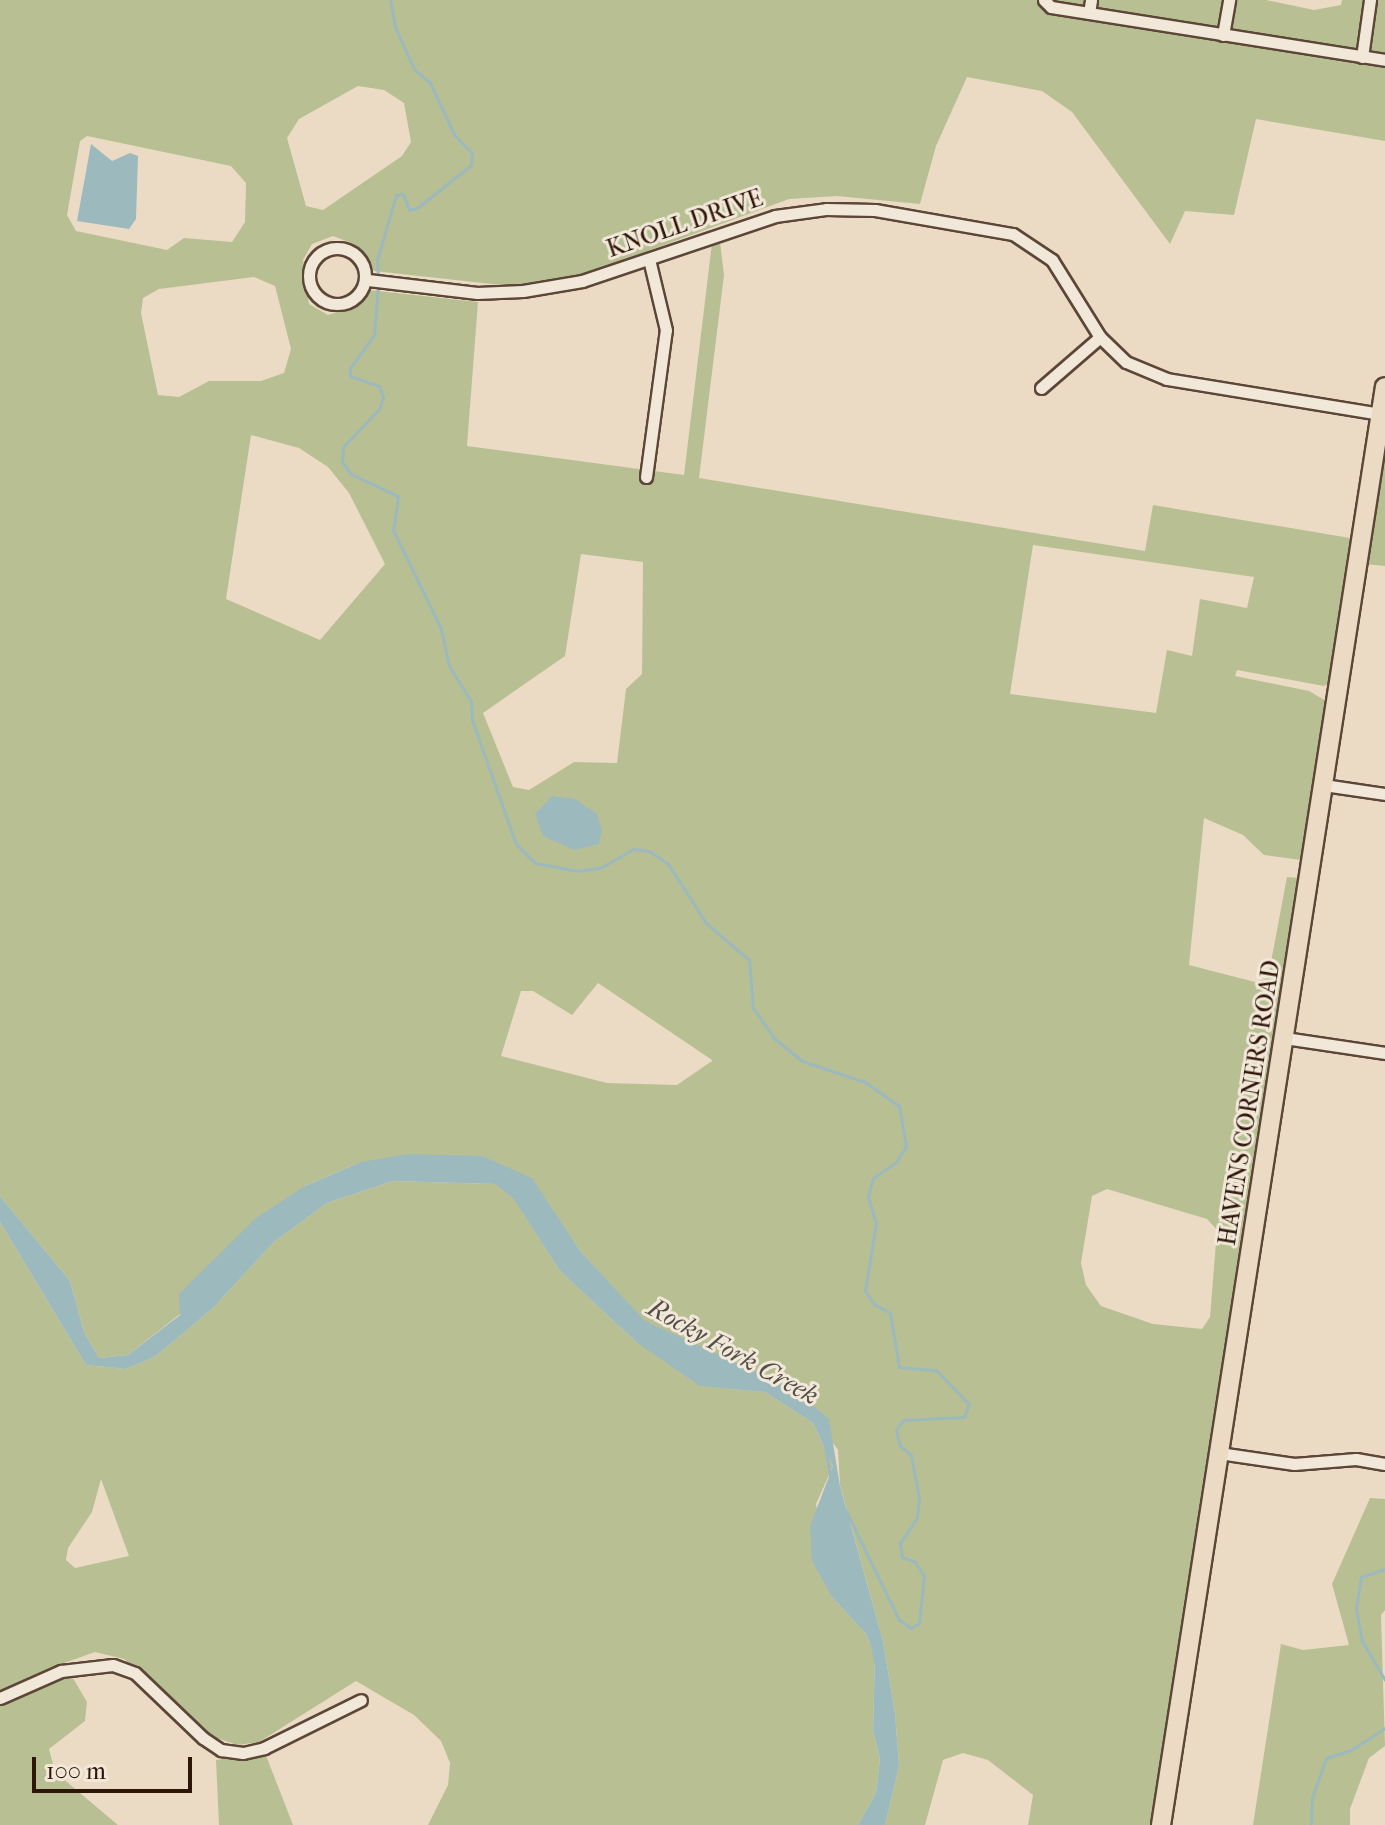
<!DOCTYPE html>
<html>
<head>
<meta charset="utf-8">
<style>
  body { margin:0 }
  #map { position:relative; width:1385px; height:1825px; overflow:hidden; background:#ebdbc4; font-family:"IM FELL French Canon",serif }
  div>[style] { position:absolute }
  [style*='--x'] { left:calc(var(--x)*1px); top:calc(var(--y)*1px); width:calc(var(--w)*1px); rotate:calc(var(--a)*1deg) }
  .green>* { inset:0; background:#b8c093 }
  .water>* { inset:0; background:#9cb9be }
  .stream>* { height:3px; margin:-1.5px; padding:0 1.5px; transform-origin:1.5px; border-radius:1.5px; background:#9cb9be }
  .roads { filter:drop-shadow(2px 0 #5c4637) drop-shadow(-2px 0 #5c4637) drop-shadow(0 2px #5c4637) drop-shadow(0 -2px #5c4637) }
  .minor>* { height:11px; margin:-5.5px; padding:0 5.5px; transform-origin:5.5px; border-radius:5.5px; background:#f2e8d9 }
  .minor>.ring { margin:-5.5px; padding:0; box-sizing:content-box; background:none; border:11px solid #f2e8d9; border-radius:50% }
  .primary>* { height:18px; margin:-9px; padding:0 9px; transform-origin:9px; border-radius:9px; background:#ebdbc4 }
  span { translate:-50% -50%; white-space:nowrap; text-align:center; line-height:1.15; -webkit-text-stroke:6px #f2e8d9; paint-order:stroke }
  .street-label { font-size:24px; color:#2d1508 }
  .water-label { font-size:26px; color:#544e48; font-style:italic }
  .scale { position:absolute; left:32px; top:1757px; width:160px; height:36px; box-sizing:border-box; border:4px solid #2d1508; border-top:0; padding-left:10px; font-size:24px; line-height:28px; white-space:nowrap; color:#2d1508; -webkit-text-stroke:6px #f2e8d9; paint-order:stroke }
</style>
</head>
<body>
<div id="map">
  <div class="green">
    <div style="clip-path:polygon(evenodd,0 0,1266px 0,1314px 10px,1341px 5px,1342px 0,1385px 0,1385px 141px,1256px 119px,1234px 215px,1185px 211px,1170px 244px,1072px 112px,1042px 91px,967px 77px,936px 146px,920px 204px,837px 196px,789px 199px,588px 273px,511px 286px,374px 271px,354px 244px,333px 236px,312px 244px,303px 260px,309px 304px,328px 315px,354px 306px,369px 290px,478px 302px,467px 446px,684px 475px,712px 243px,720px 242px,724px 275px,699px 478px,1145px 551px,1153px 505px,1356px 539px,1331px 682px,1324px 686px,1237px 670px,1235px 676px,1309px 691px,1328px 702px,1301px 860px,1264px 855px,1243px 835px,1204px 818px,1189px 965px,1255px 982px,1268px 978px,1287px 877px,1299px 878px,1151px 1825px,1028px 1825px,1033px 1795px,988px 1760px,963px 1753px,943px 1760px,925px 1825px,885px 1825px,899px 1766px,895px 1713px,883px 1641px,840px 1485px,838px 1450px,792px 1388px,645px 1322px,581px 1252px,531px 1178px,361px 1162px,305px 1186px,180px 1314px,128px 1355px,99px 1358px,84px 1332px,70px 1281px,0 1196px,0 0,358px 86px,384px 90px,404px 103px,411px 142px,402px 156px,323px 210px,306px 206px,287px 138px,299px 119px,358px 86px,0 0,87px 136px,231px 166px,246px 183px,245px 222px,232px 242px,184px 238px,167px 250px,76px 231px,67px 215px,80px 141px,87px 136px,0 0,254px 277px,275px 286px,291px 349px,284px 373px,261px 381px,209px 381px,179px 397px,158px 395px,141px 313px,143px 298px,159px 289px,254px 277px,0 0,251px 435px,299px 448px,328px 467px,349px 493px,385px 564px,320px 640px,226px 599px,251px 435px,0 0,1033px 545px,1254px 577px,1247px 608px,1200px 599px,1192px 656px,1167px 650px,1156px 713px,1010px 694px,1033px 545px,0 0,581px 554px,643px 562px,642px 674px,626px 689px,617px 763px,574px 762px,529px 790px,513px 787px,483px 713px,565px 656px,581px 554px,0 0,598px 983px,712px 1060px,712px 1061px,677px 1085px,607px 1083px,501px 1056px,521px 991px,533px 991px,572px 1015px,598px 983px,0 0,1107px 1189px,1207px 1219px,1217px 1230px,1210px 1317px,1202px 1329px,1153px 1324px,1101px 1306px,1086px 1285px,1081px 1263px,1092px 1196px,1107px 1189px)"></div>
    <div style="clip-path:polygon(1385px 420px,1385px 566px,1364px 564px)"></div>
    <div style="clip-path:polygon(evenodd,393px 1181px,495px 1184px,514px 1198px,560px 1271px,636px 1342px,734px 1389px,765px 1392px,813px 1423px,833px 1466px,816px 1504px,832px 1597px,866px 1634px,875px 1655px,873px 1730px,880px 1759px,876px 1793px,858px 1825px,428px 1825px,448px 1785px,450px 1763px,441px 1741px,414px 1715px,356px 1681px,259px 1742px,237px 1745px,214px 1737px,124px 1659px,95px 1652px,64px 1663px,87px 1702px,85px 1721px,49px 1749px,55px 1772px,118px 1825px,0 1825px,0 1222px,86px 1365px,126px 1369px,156px 1356px,212px 1309px,274px 1242px,327px 1203px,393px 1181px,101px 1479px,129px 1556px,75px 1568px,66px 1560px,68px 1548px,92px 1512px,101px 1479px)"></div>
    <div style="clip-path:polygon(1370px 1498px,1385px 1499px,1385px 1610px,1381px 1615px,1385px 1746px,1369px 1758px,1350px 1809px,1350px 1825px,1253px 1825px,1281px 1644px,1303px 1650px,1349px 1645px,1332px 1584px)"></div>
    <div style="clip-path:polygon(265px 1753px,293px 1825px,219px 1825px,216px 1760px)"></div>
  </div>
  <div class="water">
    <div style="clip-path:polygon(91px 144px,112px 161px,130px 153px,138px 156px,136px 219px,129px 229px,77px 221px)"></div>
    <div style="clip-path:polygon(552px 796px,575px 799px,597px 814px,602px 830px,599px 844px,574px 850px,543px 836px,535px 814px)"></div>
    <div style="clip-path:polygon(409px 1154px,482px 1156px,532px 1178px,581px 1252px,645px 1321px,792px 1388px,829px 1419px,840px 1486px,883px 1641px,895px 1713px,899px 1766px,885px 1825px,858px 1825px,876px 1793px,880px 1759px,873px 1730px,875px 1655px,866px 1634px,832px 1597px,812px 1561px,810px 1526px,833px 1466px,813px 1423px,765px 1392px,700px 1386px,636px 1342px,560px 1271px,514px 1199px,495px 1184px,393px 1181px,327px 1203px,274px 1242px,212px 1309px,156px 1356px,126px 1369px,86px 1365px,0 1222px,0 1196px,70px 1281px,84px 1332px,99px 1358px,128px 1355px,180px 1315px,179px 1294px,256px 1218px,305px 1186px,361px 1162px)"></div>
  </div>
  <div class="stream">
    <div style="--x:378;--y:277;--w:17;--a:-93"></div>
    <div style="--x:377;--y:260;--w:68;--a:-73.7"></div>
    <div style="--x:396;--y:195;--w:7;--a:-8"></div>
    <div style="--x:403;--y:194;--w:17;--a:69"></div>
    <div style="--x:409;--y:210;--w:8;--a:-14"></div>
    <div style="--x:417;--y:208;--w:69;--a:-38.5"></div>
    <div style="--x:471;--y:165;--w:12;--a:-85"></div>
    <div style="--x:472;--y:153;--w:24;--a:-135"></div>
    <div style="--x:455;--y:136;--w:59;--a:-115.3"></div>
    <div style="--x:430;--y:83;--w:21;--a:-139"></div>
    <div style="--x:414;--y:69;--w:46;--a:-114.3"></div>
    <div style="--x:395;--y:27;--w:27;--a:-100"></div>
    <div style="--x:378;--y:285;--w:50;--a:94.6"></div>
    <div style="--x:374;--y:335;--w:41;--a:126"></div>
    <div style="--x:350;--y:368;--w:8;--a:90"></div>
    <div style="--x:350;--y:376;--w:31;--a:19"></div>
    <div style="--x:379;--y:386;--w:12;--a:70"></div>
    <div style="--x:383;--y:397;--w:13;--a:108"></div>
    <div style="--x:379;--y:409;--w:52;--a:133.5"></div>
    <div style="--x:343;--y:447;--w:15;--a:94"></div>
    <div style="--x:342;--y:462;--w:15;--a:53"></div>
    <div style="--x:351;--y:474;--w:52;--a:25.1"></div>
    <div style="--x:398;--y:496;--w:34;--a:98"></div>
    <div style="--x:393;--y:530;--w:110;--a:64.1"></div>
    <div style="--x:441;--y:629;--w:38;--a:78"></div>
    <div style="--x:449;--y:666;--w:41;--a:57.8"></div>
    <div style="--x:471;--y:701;--w:19;--a:87"></div>
    <div style="--x:472;--y:720;--w:132;--a:70.5"></div>
    <div style="--x:516;--y:844;--w:27;--a:45"></div>
    <div style="--x:535;--y:863;--w:44;--a:10.5"></div>
    <div style="--x:578;--y:871;--w:24;--a:-9"></div>
    <div style="--x:602;--y:867;--w:36;--a:-30"></div>
    <div style="--x:633;--y:849;--w:16;--a:7"></div>
    <div style="--x:649;--y:851;--w:23;--a:34"></div>
    <div style="--x:668;--y:864;--w:70;--a:57.2"></div>
    <div style="--x:706;--y:923;--w:57;--a:40.7"></div>
    <div style="--x:749;--y:960;--w:48;--a:85.2"></div>
    <div style="--x:753;--y:1008;--w:38;--a:55"></div>
    <div style="--x:775;--y:1039;--w:35;--a:39"></div>
    <div style="--x:802;--y:1061;--w:66;--a:18.4"></div>
    <div style="--x:865;--y:1082;--w:42;--a:35.2"></div>
    <div style="--x:899;--y:1106;--w:41;--a:80.1"></div>
    <div style="--x:906;--y:1146;--w:19;--a:122"></div>
    <div style="--x:896;--y:1162;--w:28;--a:145"></div>
    <div style="--x:873;--y:1178;--w:20;--a:105"></div>
    <div style="--x:868;--y:1197;--w:27;--a:73"></div>
    <div style="--x:876;--y:1223;--w:69;--a:99.2"></div>
    <div style="--x:865;--y:1291;--w:16;--a:55"></div>
    <div style="--x:874;--y:1304;--w:18;--a:29"></div>
    <div style="--x:890;--y:1313;--w:55;--a:80.5"></div>
    <div style="--x:899;--y:1367;--w:37;--a:5"></div>
    <div style="--x:936;--y:1370;--w:47;--a:45.9"></div>
    <div style="--x:969;--y:1404;--w:14;--a:111"></div>
    <div style="--x:964;--y:1417;--w:61;--a:177.2"></div>
    <div style="--x:903;--y:1420;--w:12;--a:125"></div>
    <div style="--x:896;--y:1430;--w:16;--a:76"></div>
    <div style="--x:900;--y:1446;--w:14;--a:39"></div>
    <div style="--x:911;--y:1455;--w:44;--a:79.5"></div>
    <div style="--x:919;--y:1498;--w:20;--a:96"></div>
    <div style="--x:917;--y:1518;--w:30;--a:124"></div>
    <div style="--x:900;--y:1543;--w:14;--a:82"></div>
    <div style="--x:902;--y:1557;--w:14;--a:21"></div>
    <div style="--x:915;--y:1562;--w:17;--a:57"></div>
    <div style="--x:924;--y:1576;--w:47;--a:96.1"></div>
    <div style="--x:919;--y:1623;--w:9;--a:148"></div>
    <div style="--x:911;--y:1628;--w:14;--a:-146"></div>
    <div style="--x:899;--y:1620;--w:123;--a:-115.9"></div>
    <div style="--x:825;--y:1447;--w:28;--a:80"></div>
    <div style="--x:1385;--y:1569;--w:25;--a:162"></div>
    <div style="--x:1361;--y:1577;--w:31;--a:99"></div>
    <div style="--x:1356;--y:1608;--w:34;--a:80"></div>
    <div style="--x:1362;--y:1641;--w:45;--a:59.5"></div>
    <div style="--x:872;--y:1646;--w:16;--a:79"></div>
    <div style="--x:1311;--y:1825;--w:27;--a:-88"></div>
    <div style="--x:1312;--y:1798;--w:42;--a:-70.7"></div>
    <div style="--x:1326;--y:1758;--w:26;--a:-18"></div>
    <div style="--x:1351;--y:1750;--w:40;--a:-32.9"></div>
  </div>
  <div class="roads">
    <div class="minor">
      <div style="--x:1044;--y:0;--w:10;--a:45"></div>
      <div style="--x:1051;--y:7;--w:338;--a:9"></div>
      <div style="--x:1089;--y:13;--w:13;--a:-81"></div>
      <div style="--x:1223;--y:35;--w:36;--a:-80"></div>
      <div style="--x:1362;--y:57;--w:58;--a:-82"></div>
      <div class="ring" style="left:309px;top:248px;width:45px;height:45px"></div>
      <div style="--x:368;--y:280;--w:110;--a:6.8"></div>
      <div style="--x:477;--y:293;--w:46;--a:-2.5"></div>
      <div style="--x:523;--y:291;--w:60;--a:-9.6"></div>
      <div style="--x:582;--y:281;--w:204;--a:-18.6"></div>
      <div style="--x:775;--y:216;--w:51;--a:-7.8"></div>
      <div style="--x:826;--y:209;--w:49;--a:1.2"></div>
      <div style="--x:875;--y:210;--w:140;--a:9.9"></div>
      <div style="--x:1013;--y:234;--w:47;--a:33.7"></div>
      <div style="--x:1052;--y:260;--w:91;--a:58.1"></div>
      <div style="--x:1100;--y:337;--w:36;--a:44"></div>
      <div style="--x:1126;--y:362;--w:44;--a:22.5"></div>
      <div style="--x:1167;--y:379;--w:217;--a:9.3"></div>
      <div style="--x:1041;--y:388;--w:78;--a:-40.8"></div>
      <div style="--x:646;--y:477;--w:148;--a:-82.3"></div>
      <div style="--x:666;--y:330;--w:73;--a:-103.5"></div>
      <div style="--x:1324;--y:785;--w:62;--a:8.4"></div>
      <div style="--x:1285;--y:1038;--w:101;--a:8.5"></div>
      <div style="--x:1219;--y:1453;--w:76;--a:8.3"></div>
      <div style="--x:1294;--y:1464;--w:62;--a:-4.6"></div>
      <div style="--x:1356;--y:1459;--w:29;--a:10"></div>
      <div style="--x:0;--y:1698;--w:67;--a:-23.9"></div>
      <div style="--x:61;--y:1671;--w:52;--a:-6.6"></div>
      <div style="--x:113;--y:1665;--w:23;--a:20"></div>
      <div style="--x:135;--y:1673;--w:94;--a:43.7"></div>
      <div style="--x:203;--y:1738;--w:22;--a:34"></div>
      <div style="--x:221;--y:1750;--w:22;--a:8"></div>
      <div style="--x:243;--y:1753;--w:22;--a:-13"></div>
      <div style="--x:264;--y:1748;--w:108;--a:-26.3"></div>
    </div>
    <div class="primary">
      <div style="--x:1161;--y:1825;--w:1455;--a:-81.15"></div>
    </div>
  </div>
  <div class="street-label">
    <span style="left:685px;top:224px;rotate:-19deg">KNOLL DRIVE</span>
    <span style="left:1250px;top:1103px;rotate:-81deg">HAVENS CORNERS ROAD</span>
  </div>
  <div class="water-label">
    <span style="left:733px;top:1352px;rotate:29deg">Rocky Fork Creek</span>
  </div>
  <div class="scale">100 m</div>
</div>
</body>
</html>
